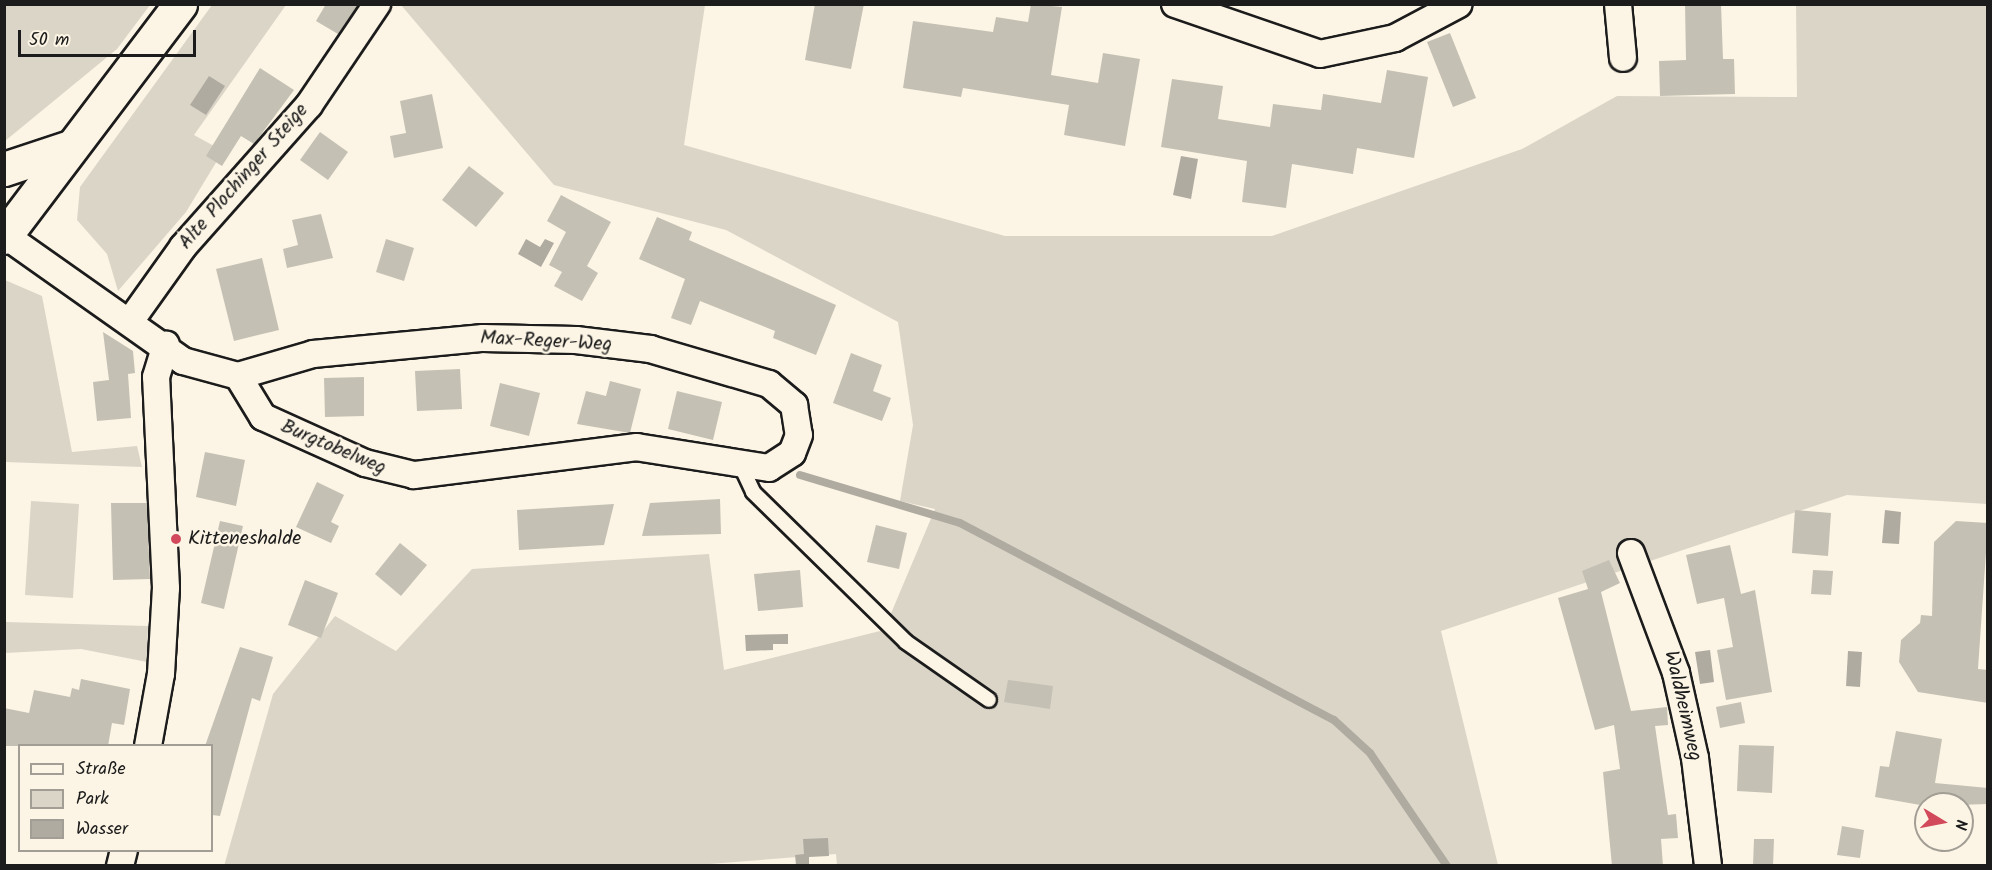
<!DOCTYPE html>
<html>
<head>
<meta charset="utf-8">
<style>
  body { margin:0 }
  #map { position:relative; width:1992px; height:870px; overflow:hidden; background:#fcf5e5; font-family:Kalam,sans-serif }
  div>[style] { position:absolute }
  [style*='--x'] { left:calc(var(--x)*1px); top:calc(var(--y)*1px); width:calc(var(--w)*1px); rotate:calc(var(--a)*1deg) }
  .green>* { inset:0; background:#dbd5c8 }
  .water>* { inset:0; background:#b0aba1 }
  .stream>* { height:8px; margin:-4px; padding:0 4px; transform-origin:4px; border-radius:4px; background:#b0aba1 }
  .building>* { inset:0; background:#c4c0b3 }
  .roads { filter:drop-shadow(2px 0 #1c1c1c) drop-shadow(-2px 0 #1c1c1c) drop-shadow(0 2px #1c1c1c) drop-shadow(0 -2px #1c1c1c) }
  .lane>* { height:14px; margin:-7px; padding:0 7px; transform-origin:7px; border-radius:7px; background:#fcf5e5 }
  .street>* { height:26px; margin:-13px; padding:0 13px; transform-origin:13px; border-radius:13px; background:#fcf5e5 }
  .secondary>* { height:33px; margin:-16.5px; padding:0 16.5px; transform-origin:16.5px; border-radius:16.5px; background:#fcf5e5 }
  .dots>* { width:16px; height:16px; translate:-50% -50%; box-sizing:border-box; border:3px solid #fcf5e5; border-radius:50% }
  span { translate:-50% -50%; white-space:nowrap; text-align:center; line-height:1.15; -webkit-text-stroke:5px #fcf5e5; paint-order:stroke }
  .street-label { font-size:20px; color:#1c1c1c }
  .poi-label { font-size:20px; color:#1c1c1c }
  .left { translate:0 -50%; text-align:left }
  .frame { position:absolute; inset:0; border:6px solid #1c1c1c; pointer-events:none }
  .legend { position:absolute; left:18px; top:744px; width:195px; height:108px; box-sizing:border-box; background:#fcf5e5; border:2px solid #a29e95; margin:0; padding:8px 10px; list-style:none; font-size:18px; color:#1c1c1c }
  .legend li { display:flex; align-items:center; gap:12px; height:30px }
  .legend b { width:30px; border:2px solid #a29e95 }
  .north { position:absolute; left:1914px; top:792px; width:60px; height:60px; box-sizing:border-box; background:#fcf5e5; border:2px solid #a29e95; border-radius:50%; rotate:100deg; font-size:16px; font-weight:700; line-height:24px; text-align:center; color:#1c1c1c }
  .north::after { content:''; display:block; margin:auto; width:21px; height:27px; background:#d1495b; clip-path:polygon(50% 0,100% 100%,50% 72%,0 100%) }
  .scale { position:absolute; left:18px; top:30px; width:178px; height:27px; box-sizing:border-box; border:3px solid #1c1c1c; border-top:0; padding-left:8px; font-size:18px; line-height:21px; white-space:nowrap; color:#1c1c1c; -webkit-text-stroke:4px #fcf5e5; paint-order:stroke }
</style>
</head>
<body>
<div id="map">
  <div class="green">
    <div style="clip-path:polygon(5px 4px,150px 4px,150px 5px,117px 49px,5px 141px)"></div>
    <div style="clip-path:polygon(212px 5px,286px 5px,194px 135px,223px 151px,186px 212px,118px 291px,107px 254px,77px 220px,80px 187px)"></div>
    <div style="clip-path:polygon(401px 5px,705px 5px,684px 145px,1005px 236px,1272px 236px,1522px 149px,1617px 96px,1797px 97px,1796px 5px,1987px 5px,1987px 504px,1847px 495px,1441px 631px,1498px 865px,837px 866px,836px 854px,684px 866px,224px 866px,273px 694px,335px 616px,396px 651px,472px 569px,709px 554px,724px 670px,884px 630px,935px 509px,900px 501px,913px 425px,898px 322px,726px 230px,554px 185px)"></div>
    <div style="clip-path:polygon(5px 280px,42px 296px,72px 452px,137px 446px,142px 467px,5px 462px)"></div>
    <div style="clip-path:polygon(31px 501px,79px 504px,73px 598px,25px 595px)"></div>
    <div style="clip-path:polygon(5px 622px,148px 626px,147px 662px,81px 649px,5px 653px)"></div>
  </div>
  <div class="water">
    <div style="clip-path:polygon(209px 76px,225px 86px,206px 115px,190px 105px)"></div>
    <div style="clip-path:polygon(1181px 156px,1198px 159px,1191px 199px,1173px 195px)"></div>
    <div style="clip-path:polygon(526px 239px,540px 247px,545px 239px,554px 243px,541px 267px,518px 254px)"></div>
    <div style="clip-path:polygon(1885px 510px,1901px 512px,1899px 544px,1882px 543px)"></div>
    <div style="clip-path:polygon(788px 634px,788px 644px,773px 644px,773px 650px,746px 651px,745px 635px)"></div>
    <div style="clip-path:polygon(1710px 650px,1714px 682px,1700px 684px,1695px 652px)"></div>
    <div style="clip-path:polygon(1848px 651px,1862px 652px,1860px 687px,1846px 686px)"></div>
    <div style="clip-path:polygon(828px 838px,829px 856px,809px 857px,809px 865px,796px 865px,795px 855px,804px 854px,803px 839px)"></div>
  </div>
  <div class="stream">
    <div style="--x:800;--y:475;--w:167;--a:16.7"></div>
    <div style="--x:960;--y:523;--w:423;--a:27.8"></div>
    <div style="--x:1334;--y:720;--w:49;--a:42.5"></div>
    <div style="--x:1370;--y:753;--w:137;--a:55.7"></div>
  </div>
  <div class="building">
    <div style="clip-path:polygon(326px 4px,359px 4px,338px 34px,316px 21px)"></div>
    <div style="clip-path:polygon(815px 4px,864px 4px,851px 69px,805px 60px)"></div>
    <div style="clip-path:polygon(1031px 4px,1062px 7px,1051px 75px,1098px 83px,1103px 53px,1140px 59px,1125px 146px,1064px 135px,1069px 105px,963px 88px,961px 97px,903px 88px,913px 21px,993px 32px,996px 17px,1028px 22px)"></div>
    <div style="clip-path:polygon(1685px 4px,1721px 4px,1723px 59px,1734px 59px,1735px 94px,1660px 96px,1659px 61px,1686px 60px)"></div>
    <div style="clip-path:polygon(1450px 33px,1476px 98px,1453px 107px,1427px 42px)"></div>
    <div style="clip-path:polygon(260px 68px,294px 90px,254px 144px,241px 136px,222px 166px,206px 156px)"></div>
    <div style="clip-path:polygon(1387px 70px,1428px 77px,1414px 158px,1357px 148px,1353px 174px,1292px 164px,1286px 208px,1242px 202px,1247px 161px,1161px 147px,1172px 79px,1223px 86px,1218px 119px,1270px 127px,1273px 104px,1321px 110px,1323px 94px,1381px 103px)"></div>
    <div style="clip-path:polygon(432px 94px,443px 148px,394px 158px,390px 136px,406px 133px,400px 101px)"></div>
    <div style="clip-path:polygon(320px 132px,348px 152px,328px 180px,300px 160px)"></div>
    <div style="clip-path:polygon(469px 166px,504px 193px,476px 227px,442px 200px)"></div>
    <div style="clip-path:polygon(561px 195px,611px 222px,587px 266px,598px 273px,582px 301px,554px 286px,562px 272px,549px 265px,566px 232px,547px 221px)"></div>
    <div style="clip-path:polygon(321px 214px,333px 258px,287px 268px,283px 249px,298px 245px,292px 220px)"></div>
    <div style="clip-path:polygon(657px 217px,692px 232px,689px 240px,836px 305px,816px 355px,773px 338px,775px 331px,700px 301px,691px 325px,671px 318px,685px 279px,639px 259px)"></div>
    <div style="clip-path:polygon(386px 239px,414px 248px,404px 281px,376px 272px)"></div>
    <div style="clip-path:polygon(262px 258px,279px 330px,234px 341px,216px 269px)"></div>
    <div style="clip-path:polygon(103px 332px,133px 351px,135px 373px,128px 374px,131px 418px,97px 421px,93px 382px,109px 380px)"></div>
    <div style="clip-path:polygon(851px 353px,882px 365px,873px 391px,891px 398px,882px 421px,833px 403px)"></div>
    <div style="clip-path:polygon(460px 369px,462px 409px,417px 411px,415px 371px)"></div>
    <div style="clip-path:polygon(364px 377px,364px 416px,325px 417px,324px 378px)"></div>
    <div style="clip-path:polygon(610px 381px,641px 389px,630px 433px,577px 424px,586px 391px,606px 396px)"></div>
    <div style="clip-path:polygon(500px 383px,540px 393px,529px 436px,490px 426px)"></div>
    <div style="clip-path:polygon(677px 391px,722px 402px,713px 440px,668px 429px)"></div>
    <div style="clip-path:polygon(205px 452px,245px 460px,236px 506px,196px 497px)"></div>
    <div style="clip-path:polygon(317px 482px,344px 495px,331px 522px,339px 526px,331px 543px,296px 527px)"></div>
    <div style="clip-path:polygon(720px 499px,721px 534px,642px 536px,650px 503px)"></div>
    <div style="clip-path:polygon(111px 503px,147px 503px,150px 579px,113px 580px)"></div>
    <div style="clip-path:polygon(614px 504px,604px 545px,519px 550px,517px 510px)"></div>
    <div style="clip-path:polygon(1795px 510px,1831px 513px,1828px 556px,1792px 553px)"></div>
    <div style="clip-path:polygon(220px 521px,243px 526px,224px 609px,201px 603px)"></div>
    <div style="clip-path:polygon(1956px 521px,1988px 523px,1978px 669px,1988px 670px,1988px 703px,1918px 692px,1899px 662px,1901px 640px,1920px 623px,1921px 615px,1932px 616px,1934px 542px)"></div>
    <div style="clip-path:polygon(876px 525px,907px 533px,899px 569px,867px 562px)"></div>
    <div style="clip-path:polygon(400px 543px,427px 565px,401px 596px,375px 574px)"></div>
    <div style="clip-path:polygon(1730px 545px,1741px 594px,1755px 590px,1772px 692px,1726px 700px,1717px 650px,1733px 647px,1724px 598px,1697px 604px,1686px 555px)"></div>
    <div style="clip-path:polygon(1609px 560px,1620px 583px,1601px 592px,1631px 711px,1667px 707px,1668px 725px,1655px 726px,1668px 815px,1676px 814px,1678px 838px,1661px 839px,1663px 866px,1612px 866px,1603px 772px,1620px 769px,1614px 725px,1595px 730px,1558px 598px,1588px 589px,1582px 571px)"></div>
    <div style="clip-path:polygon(800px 570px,803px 607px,758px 611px,754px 574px)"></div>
    <div style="clip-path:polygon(1813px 570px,1833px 571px,1831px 595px,1811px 594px)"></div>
    <div style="clip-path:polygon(305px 580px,338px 593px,321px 638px,288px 625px)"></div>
    <div style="clip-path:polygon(240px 647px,273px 657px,260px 701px,252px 698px,220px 816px,212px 815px,212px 746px,205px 746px)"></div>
    <div style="clip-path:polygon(81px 679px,130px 689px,124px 725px,112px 723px,108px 746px,4px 746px,4px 708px,29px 713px,34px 690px,70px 697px,72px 688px,79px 690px)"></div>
    <div style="clip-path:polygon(1008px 680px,1053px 686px,1050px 709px,1004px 702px)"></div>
    <div style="clip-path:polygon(1741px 702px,1745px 723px,1720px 728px,1716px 707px)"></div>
    <div style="clip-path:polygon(1896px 731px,1942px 739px,1935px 783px,1988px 788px,1988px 804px,1926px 806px,1875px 797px,1880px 766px,1889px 767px)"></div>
    <div style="clip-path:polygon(1739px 745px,1774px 746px,1772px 793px,1737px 791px)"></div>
    <div style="clip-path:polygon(1842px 826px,1864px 830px,1860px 858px,1837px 855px)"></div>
    <div style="clip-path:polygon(1754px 839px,1774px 839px,1773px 866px,1753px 866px)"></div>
  </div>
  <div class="roads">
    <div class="lane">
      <div style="--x:742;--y:468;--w:26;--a:65"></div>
      <div style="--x:753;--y:492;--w:214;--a:44.4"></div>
      <div style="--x:906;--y:642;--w:101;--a:34.9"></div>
    </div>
    <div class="street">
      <div style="--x:1175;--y:4;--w:153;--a:19"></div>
      <div style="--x:1320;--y:54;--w:77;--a:-12"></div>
      <div style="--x:1395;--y:38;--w:72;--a:-28"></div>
      <div style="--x:1618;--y:4;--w:54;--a:84.7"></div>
      <div style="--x:6;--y:236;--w:217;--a:35.2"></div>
      <div style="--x:183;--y:361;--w:57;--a:15.3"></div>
      <div style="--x:131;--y:320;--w:90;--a:-54.5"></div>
      <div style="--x:183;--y:247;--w:190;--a:-48.4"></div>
      <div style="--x:309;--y:105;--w:122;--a:-56"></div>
      <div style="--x:483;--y:338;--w:93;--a:1.2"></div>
      <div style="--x:576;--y:340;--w:75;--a:6.9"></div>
      <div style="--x:650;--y:349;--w:124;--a:16.4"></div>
      <div style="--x:769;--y:384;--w:33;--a:40"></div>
      <div style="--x:794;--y:405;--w:30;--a:81"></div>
      <div style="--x:799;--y:435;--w:19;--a:111"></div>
      <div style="--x:792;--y:453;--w:27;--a:147"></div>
      <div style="--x:769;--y:468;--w:134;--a:-171"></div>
      <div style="--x:637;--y:447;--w:225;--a:172.8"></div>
      <div style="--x:414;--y:475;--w:50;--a:-166.2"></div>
      <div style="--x:365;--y:463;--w:112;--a:-155.7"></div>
      <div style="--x:263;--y:417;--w:48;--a:-121.4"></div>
      <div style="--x:238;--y:376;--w:78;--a:-16.3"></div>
      <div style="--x:313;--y:354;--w:171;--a:-5.4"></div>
      <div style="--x:1631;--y:553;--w:128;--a:69.4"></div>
      <div style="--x:1676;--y:673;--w:87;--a:77.4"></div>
      <div style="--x:1695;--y:758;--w:109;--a:83.1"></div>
      <div style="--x:148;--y:746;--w:73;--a:-79.8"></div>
      <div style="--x:161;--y:674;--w:86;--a:-86.7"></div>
      <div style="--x:166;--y:588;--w:211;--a:-92.7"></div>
      <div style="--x:156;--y:377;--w:34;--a:-73"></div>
      <div style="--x:120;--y:866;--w:16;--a:-76"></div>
    </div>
    <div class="secondary">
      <div style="--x:4;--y:169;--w:70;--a:-18.4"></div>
      <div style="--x:4;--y:237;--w:292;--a:-52.9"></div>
    </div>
  </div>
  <div class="dots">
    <div style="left:176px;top:539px;background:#d1495b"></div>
  </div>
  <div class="street-label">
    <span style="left:244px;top:177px;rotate:-49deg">Alte Plochinger Steige</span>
    <span style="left:546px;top:342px;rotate:3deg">Max-Reger-Weg</span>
    <span style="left:333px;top:448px;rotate:23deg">Burgtobelweg</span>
    <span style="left:1682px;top:706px;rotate:77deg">Waldheimweg</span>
  </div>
  <div class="poi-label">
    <span class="left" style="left:188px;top:539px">Kitteneshalde</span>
  </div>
  <div class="frame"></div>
  <ul class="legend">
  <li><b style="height:8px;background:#fcf5e5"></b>Straße</li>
  <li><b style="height:16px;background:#dbd5c8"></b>Park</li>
  <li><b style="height:16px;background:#b0aba1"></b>Wasser</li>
  </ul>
  <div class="north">N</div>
  <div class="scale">50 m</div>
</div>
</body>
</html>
